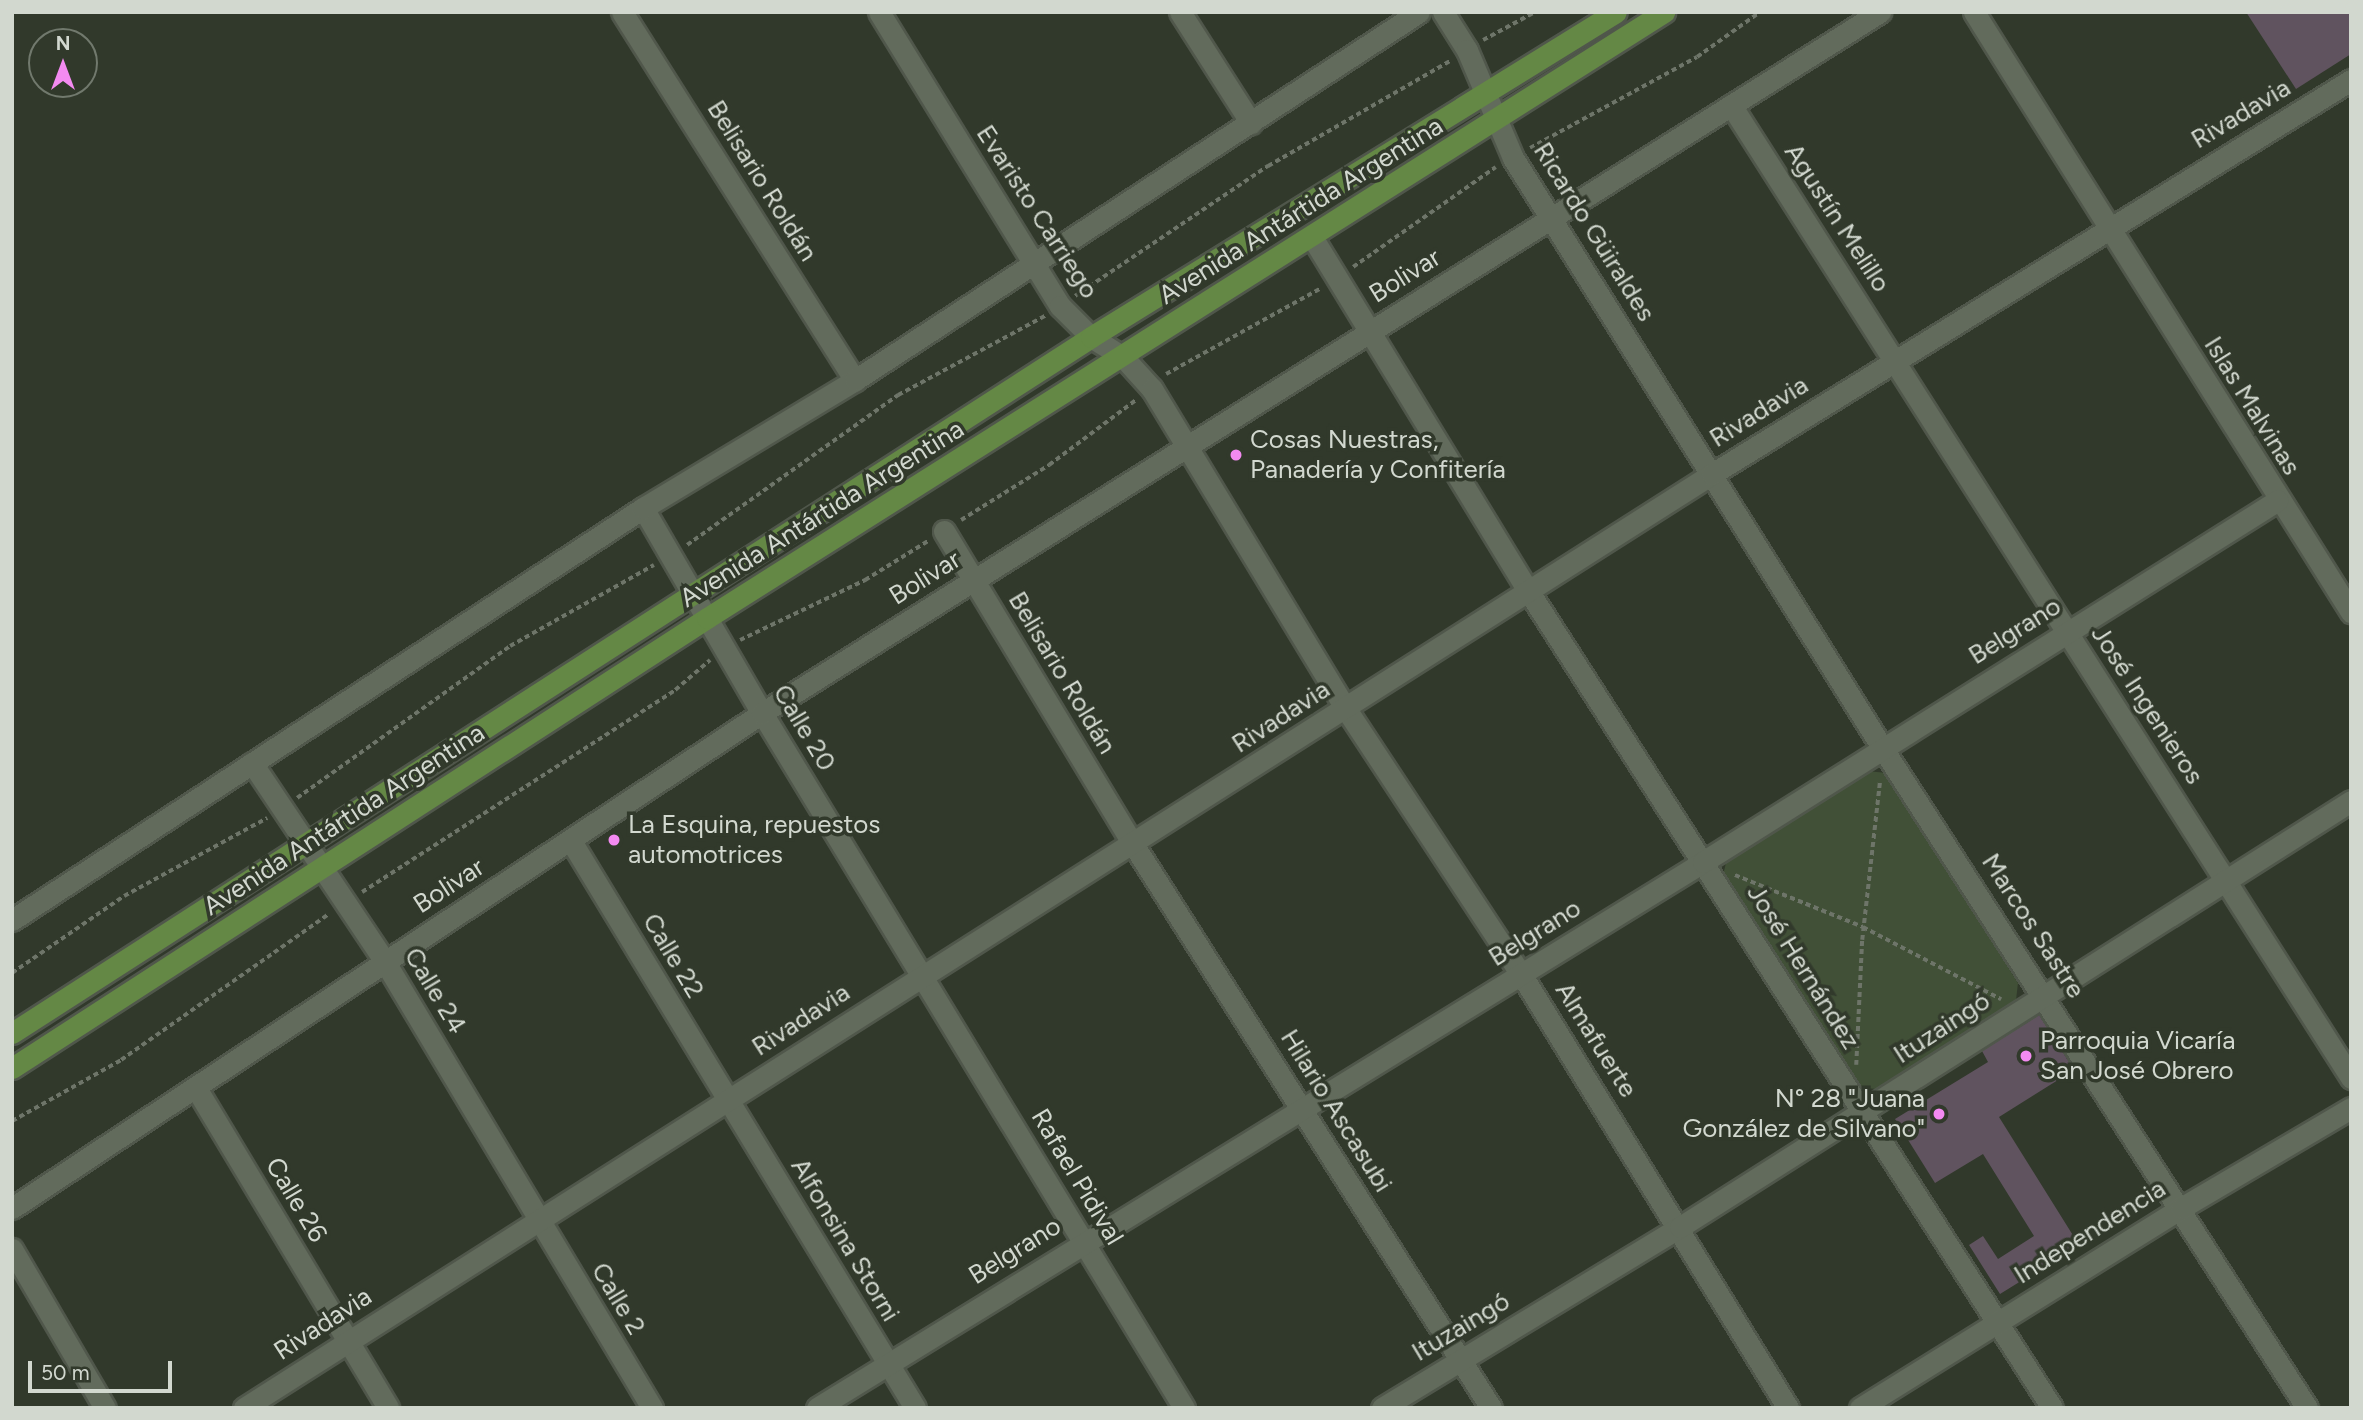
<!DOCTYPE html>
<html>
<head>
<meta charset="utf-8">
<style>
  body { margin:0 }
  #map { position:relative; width:2363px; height:1420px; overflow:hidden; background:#31392b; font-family:Figtree,sans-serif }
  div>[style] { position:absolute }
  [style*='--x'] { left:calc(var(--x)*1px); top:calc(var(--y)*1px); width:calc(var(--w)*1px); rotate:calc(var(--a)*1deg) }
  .green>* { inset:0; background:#415037 }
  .building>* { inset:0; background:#60535f }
  .path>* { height:3.5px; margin-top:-1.75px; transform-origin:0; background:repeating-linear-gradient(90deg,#6e7569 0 5px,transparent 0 8.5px) }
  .roads { filter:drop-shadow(2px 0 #50574b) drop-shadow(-2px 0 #50574b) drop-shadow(0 2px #50574b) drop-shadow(0 -2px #50574b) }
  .minor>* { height:21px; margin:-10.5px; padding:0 10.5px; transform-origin:10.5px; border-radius:10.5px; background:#626b5c }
  .major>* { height:21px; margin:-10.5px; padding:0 10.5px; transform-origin:10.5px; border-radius:10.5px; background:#648845 }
  .dots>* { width:19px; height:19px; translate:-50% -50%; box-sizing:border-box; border:4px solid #31392b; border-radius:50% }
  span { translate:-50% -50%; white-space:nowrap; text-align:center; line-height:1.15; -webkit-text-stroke:7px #31392b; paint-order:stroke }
  .street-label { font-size:26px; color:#d2d8cf }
  .poi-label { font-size:26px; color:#d2d8cf }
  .left { translate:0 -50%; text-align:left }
  .right { translate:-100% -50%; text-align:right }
  .frame { position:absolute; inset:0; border:14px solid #d2d8cf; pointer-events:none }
  .north { position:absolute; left:28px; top:28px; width:70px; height:70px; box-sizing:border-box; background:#31392b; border:2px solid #71796d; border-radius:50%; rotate:0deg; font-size:19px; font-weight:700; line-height:28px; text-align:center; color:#d2d8cf }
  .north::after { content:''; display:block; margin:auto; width:24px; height:32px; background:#f38af1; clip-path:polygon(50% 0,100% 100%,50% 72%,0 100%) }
  .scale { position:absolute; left:28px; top:1361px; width:144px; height:32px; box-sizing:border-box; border:4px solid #d2d8cf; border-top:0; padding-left:9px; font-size:21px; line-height:24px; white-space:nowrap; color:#d2d8cf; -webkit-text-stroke:5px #31392b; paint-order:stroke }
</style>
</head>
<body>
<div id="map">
  <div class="green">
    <div style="clip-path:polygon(1867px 771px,1887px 773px,2018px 983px,2016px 1000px,1876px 1089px,1858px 1087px,1723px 875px,1727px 859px)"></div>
  </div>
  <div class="building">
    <div style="clip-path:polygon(2246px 12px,2351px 12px,2351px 54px,2296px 89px)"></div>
    <div style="clip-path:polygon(2039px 1015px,2074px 1070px,1999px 1117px,2079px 1245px,2000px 1294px,1969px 1245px,1983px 1236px,1998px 1259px,2034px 1236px,1983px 1154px,1935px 1183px,1895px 1119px,1988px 1062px,1982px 1051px)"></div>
  </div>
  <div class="path">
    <div style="--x:1483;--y:40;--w:59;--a:-28.3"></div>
    <div style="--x:1530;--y:148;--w:190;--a:-28.6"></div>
    <div style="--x:1697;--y:57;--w:77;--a:-35.5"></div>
    <div style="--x:1353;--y:267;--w:174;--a:-35"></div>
    <div style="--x:1075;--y:296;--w:233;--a:-34"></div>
    <div style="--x:1268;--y:166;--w:210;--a:-30"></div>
    <div style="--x:1166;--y:374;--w:177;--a:-29"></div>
    <div style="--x:961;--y:520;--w:104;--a:-32"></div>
    <div style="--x:1049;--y:465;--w:109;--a:-36.8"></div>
    <div style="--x:687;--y:545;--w:259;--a:-35.4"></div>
    <div style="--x:898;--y:395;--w:167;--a:-28.3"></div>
    <div style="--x:740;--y:640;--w:139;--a:-25.6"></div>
    <div style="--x:865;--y:580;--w:74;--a:-31.8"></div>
    <div style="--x:297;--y:798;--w:262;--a:-35.5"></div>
    <div style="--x:510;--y:646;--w:165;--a:-29.4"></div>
    <div style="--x:1735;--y:875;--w:138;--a:22.1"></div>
    <div style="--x:1863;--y:927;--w:156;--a:27.6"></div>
    <div style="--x:362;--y:892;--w:373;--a:-32.8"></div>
    <div style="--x:675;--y:690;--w:46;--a:-40.6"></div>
    <div style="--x:12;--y:973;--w:136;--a:-34.5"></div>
    <div style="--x:124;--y:896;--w:163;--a:-28.6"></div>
    <div style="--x:1856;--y:1065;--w:125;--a:-87.3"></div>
    <div style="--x:1862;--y:940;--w:161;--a:-83.6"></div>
    <div style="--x:12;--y:1121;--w:125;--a:-29.2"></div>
    <div style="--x:121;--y:1060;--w:254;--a:-35.1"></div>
  </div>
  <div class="roads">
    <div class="minor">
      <div style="--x:622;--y:12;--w:436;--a:57.7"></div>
      <div style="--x:879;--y:12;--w:345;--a:58.4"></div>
      <div style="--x:1060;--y:306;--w:44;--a:45"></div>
      <div style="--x:1091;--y:337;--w:38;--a:32"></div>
      <div style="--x:1123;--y:357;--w:43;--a:47.8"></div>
      <div style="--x:1152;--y:389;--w:374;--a:58.8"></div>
      <div style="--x:1346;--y:709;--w:318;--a:56.6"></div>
      <div style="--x:1521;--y:974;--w:510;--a:58.4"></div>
      <div style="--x:1180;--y:12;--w:132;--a:57.4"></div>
      <div style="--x:1443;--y:12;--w:45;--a:57.7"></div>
      <div style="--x:1467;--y:50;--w:117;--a:66.9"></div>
      <div style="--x:1513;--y:158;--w:697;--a:57.95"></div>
      <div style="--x:1883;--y:749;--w:784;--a:57.24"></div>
      <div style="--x:1974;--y:12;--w:709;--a:57.86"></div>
      <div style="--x:1731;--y:105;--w:1154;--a:57.49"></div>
      <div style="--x:1312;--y:237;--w:416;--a:58.6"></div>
      <div style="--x:1529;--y:592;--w:969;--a:57.34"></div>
      <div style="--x:643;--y:508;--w:237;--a:59.9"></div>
      <div style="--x:762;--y:713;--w:813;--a:58.73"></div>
      <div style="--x:944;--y:531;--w:366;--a:58.9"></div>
      <div style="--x:1133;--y:844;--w:668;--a:57.59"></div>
      <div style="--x:252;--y:763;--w:239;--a:56.2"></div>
      <div style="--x:385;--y:962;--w:520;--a:59.09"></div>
      <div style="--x:571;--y:841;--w:663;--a:58.75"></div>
      <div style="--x:12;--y:920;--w:754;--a:-33.14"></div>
      <div style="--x:643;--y:508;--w:248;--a:-31.1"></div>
      <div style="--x:855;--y:380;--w:673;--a:-33.12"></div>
      <div style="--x:196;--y:1088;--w:373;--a:59"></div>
      <div style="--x:12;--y:1208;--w:899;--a:-33.42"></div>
      <div style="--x:762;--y:713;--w:1320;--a:-32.09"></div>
      <div style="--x:12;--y:1249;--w:184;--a:59.7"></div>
      <div style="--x:244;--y:1408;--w:1740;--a:-32.47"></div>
      <div style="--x:1712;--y:474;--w:751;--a:-31.66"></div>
      <div style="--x:817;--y:1408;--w:1041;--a:-31.64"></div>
      <div style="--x:1703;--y:862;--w:679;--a:-32.19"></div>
      <div style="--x:1382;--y:1408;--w:349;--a:-31.3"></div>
      <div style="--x:1680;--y:1227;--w:795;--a:-32.41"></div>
      <div style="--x:1860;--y:1408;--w:378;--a:-31.9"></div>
      <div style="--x:2181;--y:1208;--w:197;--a:-30.5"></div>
    </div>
    <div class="major">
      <div style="--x:12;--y:1033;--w:1284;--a:-32.82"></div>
      <div style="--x:1091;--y:337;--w:617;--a:-31.76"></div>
      <div style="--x:12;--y:1068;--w:828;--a:-32.92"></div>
      <div style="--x:707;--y:618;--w:1133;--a:-32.34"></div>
    </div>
  </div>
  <div class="dots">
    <div style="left:1236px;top:455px;background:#f38af1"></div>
    <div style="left:614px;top:840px;background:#f38af1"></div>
    <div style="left:2026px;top:1056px;background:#f38af1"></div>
    <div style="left:1939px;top:1114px;background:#f38af1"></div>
  </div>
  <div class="street-label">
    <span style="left:2241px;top:114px;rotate:-31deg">Rivadavia</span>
    <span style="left:762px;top:181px;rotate:58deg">Belisario Roldán</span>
    <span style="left:1301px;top:211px;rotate:-32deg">Avenida Antártida Argentina</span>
    <span style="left:1037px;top:212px;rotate:57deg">Evaristo Carriego</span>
    <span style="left:1837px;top:218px;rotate:57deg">Agustín Melillo</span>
    <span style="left:1594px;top:232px;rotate:58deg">Ricardo Güiraldes</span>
    <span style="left:1405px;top:276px;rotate:-32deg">Bolivar</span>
    <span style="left:2252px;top:406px;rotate:58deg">Islas Malvinas</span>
    <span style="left:1759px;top:412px;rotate:-32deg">Rivadavia</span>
    <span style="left:822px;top:514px;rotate:-32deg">Avenida Antártida Argentina</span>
    <span style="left:925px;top:578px;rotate:-32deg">Bolivar</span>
    <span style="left:2015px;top:631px;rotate:-32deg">Belgrano</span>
    <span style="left:1062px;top:673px;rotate:59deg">Belisario Roldán</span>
    <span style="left:2147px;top:705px;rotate:57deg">José Ingenieros</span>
    <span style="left:1281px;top:717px;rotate:-33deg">Rivadavia</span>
    <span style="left:804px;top:728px;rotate:59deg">Calle 20</span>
    <span style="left:344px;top:820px;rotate:-33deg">Avenida Antártida Argentina</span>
    <span style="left:449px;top:886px;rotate:-33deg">Bolivar</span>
    <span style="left:2033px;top:926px;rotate:57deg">Marcos Sastre</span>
    <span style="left:1535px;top:933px;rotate:-32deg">Belgrano</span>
    <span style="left:673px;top:956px;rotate:59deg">Calle 22</span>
    <span style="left:1803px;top:967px;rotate:58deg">José Hernández</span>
    <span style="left:435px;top:991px;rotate:59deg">Calle 24</span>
    <span style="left:801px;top:1020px;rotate:-33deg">Rivadavia</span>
    <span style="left:1942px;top:1028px;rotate:-33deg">Ituzaingó</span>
    <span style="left:1596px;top:1040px;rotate:58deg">Almafuerte</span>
    <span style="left:1336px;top:1111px;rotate:58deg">Hilario Ascasubi</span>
    <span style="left:1077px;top:1177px;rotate:59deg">Rafael Pidival</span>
    <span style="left:296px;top:1200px;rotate:59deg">Calle 26</span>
    <span style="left:2090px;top:1232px;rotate:-32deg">Independencia</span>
    <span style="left:845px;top:1240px;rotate:59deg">Alfonsina Storni</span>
    <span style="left:1015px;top:1251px;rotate:-32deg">Belgrano</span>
    <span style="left:618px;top:1299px;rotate:59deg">Calle 2</span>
    <span style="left:323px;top:1324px;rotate:-33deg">Rivadavia</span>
    <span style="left:1461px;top:1327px;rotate:-31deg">Ituzaingó</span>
  </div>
  <div class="poi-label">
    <span class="left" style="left:1250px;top:455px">Cosas Nuestras,<br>Panadería y Confitería</span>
    <span class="left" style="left:628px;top:840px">La Esquina, repuestos<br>automotrices</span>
    <span class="left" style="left:2040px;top:1056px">Parroquia Vicaría<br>San José Obrero</span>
    <span class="right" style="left:1925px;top:1114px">N° 28 "Juana<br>González de Silvano"</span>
  </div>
  <div class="frame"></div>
  <div class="north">N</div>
  <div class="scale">50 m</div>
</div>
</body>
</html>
